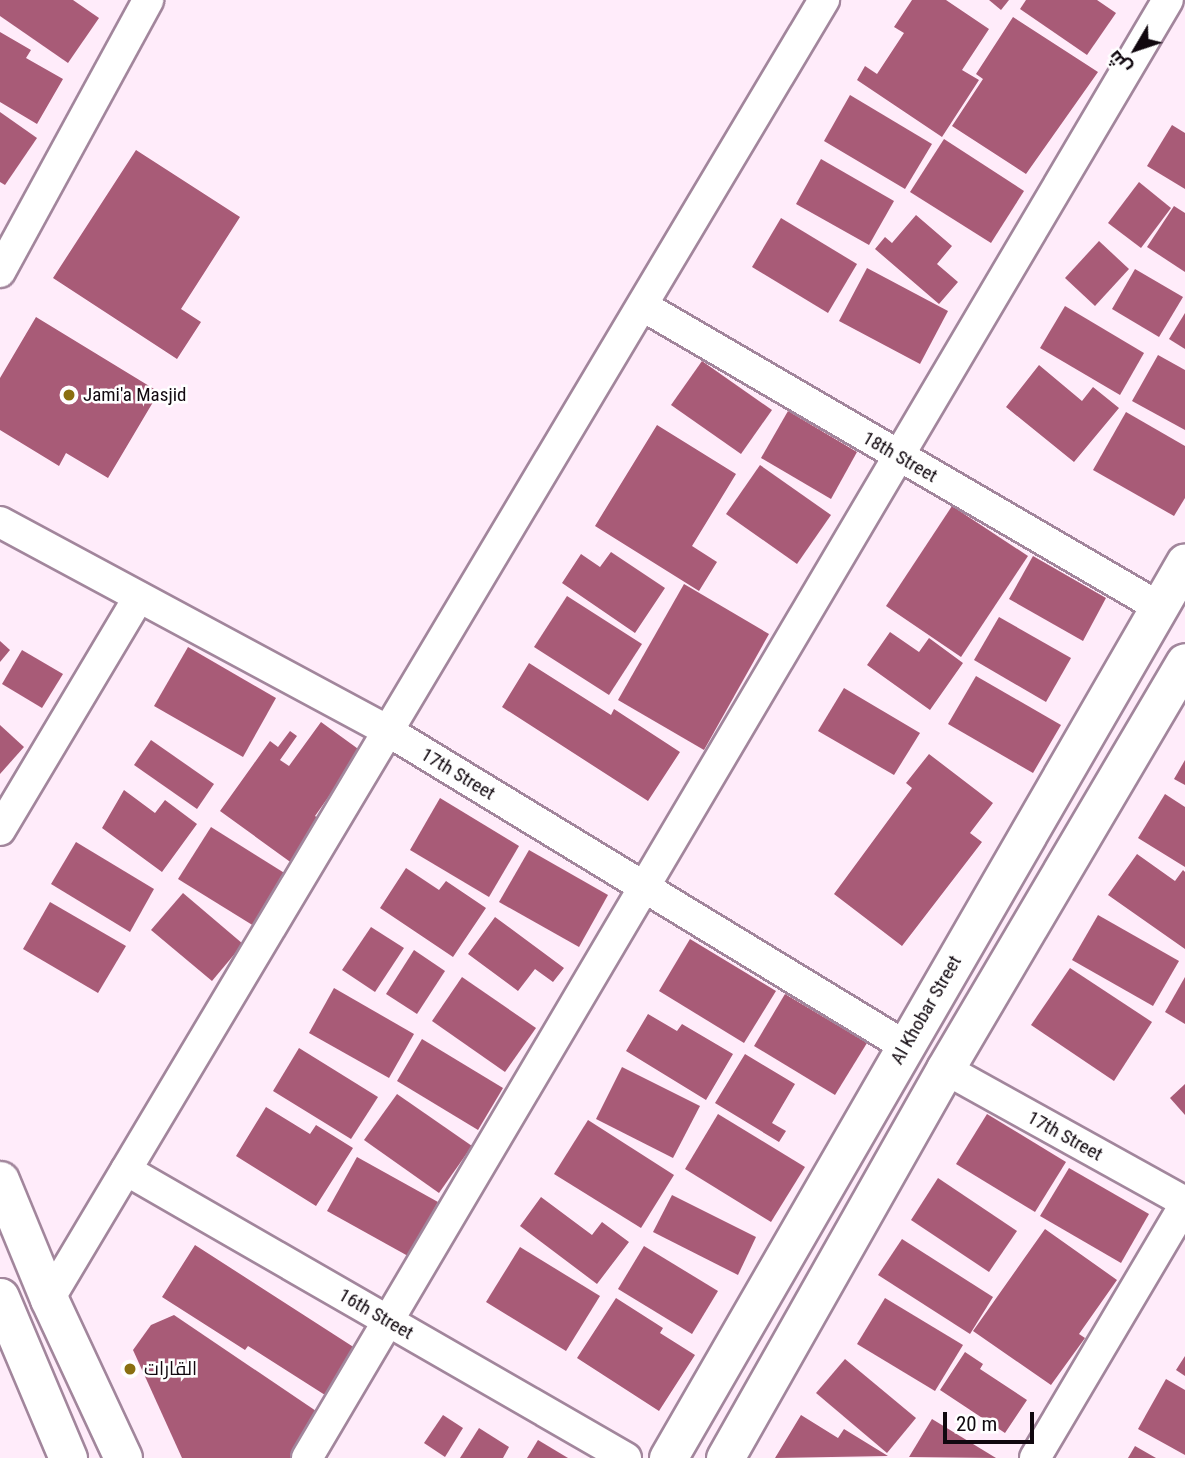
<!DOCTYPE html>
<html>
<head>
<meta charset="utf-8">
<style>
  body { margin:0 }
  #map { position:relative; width:1185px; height:1458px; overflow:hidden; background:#ffecfa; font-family:"Roboto Condensed",Cairo,sans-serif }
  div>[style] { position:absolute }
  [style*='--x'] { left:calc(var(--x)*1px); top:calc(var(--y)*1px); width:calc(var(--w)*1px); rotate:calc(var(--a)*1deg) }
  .building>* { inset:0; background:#a85b77 }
  .roads { filter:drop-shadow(2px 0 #a2869c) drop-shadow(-2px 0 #a2869c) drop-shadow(0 2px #a2869c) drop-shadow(0 -2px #a2869c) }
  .minor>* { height:30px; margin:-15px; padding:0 15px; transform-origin:15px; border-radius:15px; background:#fff }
  .tertiary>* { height:37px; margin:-18.5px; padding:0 18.5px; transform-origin:18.5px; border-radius:18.5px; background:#fff }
  .dots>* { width:19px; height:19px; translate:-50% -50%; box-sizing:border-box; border:4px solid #fff; border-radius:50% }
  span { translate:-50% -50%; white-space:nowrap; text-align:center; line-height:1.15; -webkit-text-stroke:5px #fff; paint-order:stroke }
  .poi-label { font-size:19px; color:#11080f }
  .left { translate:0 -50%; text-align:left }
  .street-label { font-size:19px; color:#11080f }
  .north { position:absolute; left:1101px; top:14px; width:70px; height:70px; -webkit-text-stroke:5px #fff; paint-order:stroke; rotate:231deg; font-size:19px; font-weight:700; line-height:28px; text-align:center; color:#11080f }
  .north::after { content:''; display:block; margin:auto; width:24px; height:32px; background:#11080f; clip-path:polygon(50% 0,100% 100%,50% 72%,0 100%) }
  .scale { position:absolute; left:943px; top:1412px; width:91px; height:32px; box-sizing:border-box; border:4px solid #11080f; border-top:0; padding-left:9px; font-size:21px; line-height:24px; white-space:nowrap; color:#11080f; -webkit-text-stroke:5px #fff; paint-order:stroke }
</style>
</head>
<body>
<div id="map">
  <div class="building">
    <div style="clip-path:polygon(0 0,73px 0,99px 18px,68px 63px,0 16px)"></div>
    <div style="clip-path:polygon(912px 0,946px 0,989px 29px,962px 70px,979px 80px,942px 137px,857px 80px,865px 66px,877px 74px,904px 33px,894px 27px)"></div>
    <div style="clip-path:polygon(989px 0,1009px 0,1001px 10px)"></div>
    <div style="clip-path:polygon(1026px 0,1097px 0,1116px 13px,1087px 55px,1020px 9px)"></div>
    <div style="clip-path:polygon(1013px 17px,1098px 72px,1026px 174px,952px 126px,983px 79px,976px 74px)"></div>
    <div style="clip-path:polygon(0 32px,31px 50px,26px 58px,63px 79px,37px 124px,0 102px)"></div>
    <div style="clip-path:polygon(850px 95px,932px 144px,905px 189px,824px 141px)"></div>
    <div style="clip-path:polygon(0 112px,37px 138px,5px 185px,0 182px)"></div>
    <div style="clip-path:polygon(1172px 125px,1185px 133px,1185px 189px,1147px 166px)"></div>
    <div style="clip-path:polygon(944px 139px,1024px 191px,991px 243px,910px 192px)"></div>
    <div style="clip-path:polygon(136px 150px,240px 217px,181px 309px,201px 322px,177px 359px,53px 278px)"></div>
    <div style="clip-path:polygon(821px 159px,894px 201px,869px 245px,796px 204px)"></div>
    <div style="clip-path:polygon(1139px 182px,1171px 208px,1141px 248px,1108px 223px)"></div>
    <div style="clip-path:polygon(1174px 206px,1185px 213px,1185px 272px,1147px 247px)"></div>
    <div style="clip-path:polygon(916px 215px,952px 246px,937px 264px,958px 282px,939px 304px,875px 249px,885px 237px,892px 243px)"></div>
    <div style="clip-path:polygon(781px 218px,857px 264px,828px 313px,752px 267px)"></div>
    <div style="clip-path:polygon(1099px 241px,1129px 269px,1095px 306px,1065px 278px)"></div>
    <div style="clip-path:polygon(867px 268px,948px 311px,920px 364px,839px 321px)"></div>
    <div style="clip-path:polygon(1135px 269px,1183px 297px,1159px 337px,1112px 309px)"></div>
    <div style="clip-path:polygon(1065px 306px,1144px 353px,1120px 395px,1040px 348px)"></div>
    <div style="clip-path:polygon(1185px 313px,1185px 349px,1169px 339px)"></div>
    <div style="clip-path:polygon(36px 317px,159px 392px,108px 478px,66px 453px,59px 466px,0 430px,0 378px)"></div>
    <div style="clip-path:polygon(1158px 355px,1185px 370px,1185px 430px,1132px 401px)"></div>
    <div style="clip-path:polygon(702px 361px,772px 410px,741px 454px,671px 405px)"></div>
    <div style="clip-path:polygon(1039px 365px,1082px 401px,1093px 387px,1119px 408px,1074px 462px,1006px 407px)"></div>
    <div style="clip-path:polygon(788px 411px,857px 452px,831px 499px,761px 458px)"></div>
    <div style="clip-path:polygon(1126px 412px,1185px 446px,1185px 498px,1174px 516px,1093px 470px)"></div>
    <div style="clip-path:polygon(657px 425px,736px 474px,692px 546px,717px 562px,699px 591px,595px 526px)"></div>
    <div style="clip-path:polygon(760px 465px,831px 515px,797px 564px,726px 514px)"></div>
    <div style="clip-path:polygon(952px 506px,1028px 556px,961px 657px,886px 606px)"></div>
    <div style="clip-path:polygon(611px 552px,665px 588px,635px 633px,562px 583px,581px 554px,600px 567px)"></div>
    <div style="clip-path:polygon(1033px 556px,1106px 598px,1083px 641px,1009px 599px)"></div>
    <div style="clip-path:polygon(684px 584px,769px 634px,704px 750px,618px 700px)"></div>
    <div style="clip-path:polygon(567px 596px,642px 644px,609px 695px,534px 647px)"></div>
    <div style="clip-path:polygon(999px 617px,1071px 658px,1046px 702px,974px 660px)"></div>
    <div style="clip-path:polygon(890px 632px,919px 652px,929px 638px,963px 663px,930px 710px,867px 665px)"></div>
    <div style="clip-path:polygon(0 641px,10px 650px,0 662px)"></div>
    <div style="clip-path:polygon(188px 647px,276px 698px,243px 757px,154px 706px)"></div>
    <div style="clip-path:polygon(22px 650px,63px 674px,42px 708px,2px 684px)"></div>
    <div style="clip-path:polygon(529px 663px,611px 715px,614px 709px,680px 752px,648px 801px,502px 707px)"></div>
    <div style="clip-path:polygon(976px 676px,1061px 725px,1033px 773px,948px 724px)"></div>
    <div style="clip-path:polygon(844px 688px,920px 733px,894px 775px,818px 731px)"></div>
    <div style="clip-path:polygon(321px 722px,361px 751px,315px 816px,330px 826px,300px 869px,220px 811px,270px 741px,278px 747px,290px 731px,297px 736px,280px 760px,289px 766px)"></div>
    <div style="clip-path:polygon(0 725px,24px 747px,0 774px)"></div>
    <div style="clip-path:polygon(151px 740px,214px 784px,197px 809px,134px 765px)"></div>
    <div style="clip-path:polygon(929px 754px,993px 803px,970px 833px,982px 842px,902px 946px,834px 894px,912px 788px,906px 783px)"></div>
    <div style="clip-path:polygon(1185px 760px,1185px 785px,1174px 779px)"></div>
    <div style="clip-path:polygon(124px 790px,155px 813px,165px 800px,197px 824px,162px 872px,102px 828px)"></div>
    <div style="clip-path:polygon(1165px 794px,1185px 807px,1185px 867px,1138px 838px)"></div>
    <div style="clip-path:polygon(440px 798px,519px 846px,489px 897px,410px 850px)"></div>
    <div style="clip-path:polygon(211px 827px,294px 879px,262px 931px,178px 879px)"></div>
    <div style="clip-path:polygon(76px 842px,154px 889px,130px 932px,51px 884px)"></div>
    <div style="clip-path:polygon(529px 850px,608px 895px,579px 947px,499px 902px)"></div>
    <div style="clip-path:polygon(1137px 854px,1175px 881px,1183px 870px,1185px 872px,1185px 949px,1108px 895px)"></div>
    <div style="clip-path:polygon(406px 868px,439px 890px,446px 881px,486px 908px,453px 957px,380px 908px)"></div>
    <div style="clip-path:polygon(183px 893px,243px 944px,212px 981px,151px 930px)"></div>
    <div style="clip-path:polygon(50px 902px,126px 946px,98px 993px,23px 949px)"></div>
    <div style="clip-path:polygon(1098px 915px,1179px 961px,1153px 1006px,1072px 960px)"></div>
    <div style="clip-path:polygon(495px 917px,564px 968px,553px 982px,535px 969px,518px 991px,468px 954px)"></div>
    <div style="clip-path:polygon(371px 927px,404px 948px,375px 992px,342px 970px)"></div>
    <div style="clip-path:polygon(690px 939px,776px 991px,744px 1043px,659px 991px)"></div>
    <div style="clip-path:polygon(414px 950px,445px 971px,417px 1014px,386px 994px)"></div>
    <div style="clip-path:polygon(1070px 968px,1152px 1022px,1114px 1081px,1031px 1025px)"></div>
    <div style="clip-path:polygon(462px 977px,536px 1028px,505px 1072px,432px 1021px)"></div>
    <div style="clip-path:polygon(1185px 977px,1185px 1024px,1165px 1012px)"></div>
    <div style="clip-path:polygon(334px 988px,414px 1034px,389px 1078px,309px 1033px)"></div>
    <div style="clip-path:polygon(785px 994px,867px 1043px,835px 1095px,754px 1046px)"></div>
    <div style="clip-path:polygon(648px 1014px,677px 1031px,682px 1024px,733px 1054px,706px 1100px,626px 1051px)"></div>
    <div style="clip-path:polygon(422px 1039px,503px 1088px,478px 1130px,397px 1081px)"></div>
    <div style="clip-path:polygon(299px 1048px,378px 1097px,351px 1139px,273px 1091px)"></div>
    <div style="clip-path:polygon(745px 1054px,795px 1084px,772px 1123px,786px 1131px,779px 1142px,715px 1103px)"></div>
    <div style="clip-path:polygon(622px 1067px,700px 1106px,673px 1158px,596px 1119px)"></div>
    <div style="clip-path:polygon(1185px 1084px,1185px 1115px,1170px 1098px)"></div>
    <div style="clip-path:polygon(397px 1094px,472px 1146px,439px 1193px,364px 1140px)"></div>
    <div style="clip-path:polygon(266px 1107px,310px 1134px,316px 1125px,353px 1148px,316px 1206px,236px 1156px)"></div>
    <div style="clip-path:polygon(718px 1114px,805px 1167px,771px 1222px,685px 1169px)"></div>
    <div style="clip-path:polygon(987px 1114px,1066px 1162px,1035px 1212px,956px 1164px)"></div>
    <div style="clip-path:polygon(588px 1120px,674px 1175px,641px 1228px,554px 1174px)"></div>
    <div style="clip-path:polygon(357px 1157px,438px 1202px,408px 1256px,327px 1211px)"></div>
    <div style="clip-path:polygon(1069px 1168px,1149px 1214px,1121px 1263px,1040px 1216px)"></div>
    <div style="clip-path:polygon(938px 1178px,1017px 1231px,989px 1272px,911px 1220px)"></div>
    <div style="clip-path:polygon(672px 1195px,756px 1237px,738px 1275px,653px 1232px)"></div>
    <div style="clip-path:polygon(541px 1197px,592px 1235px,602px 1222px,629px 1242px,597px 1284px,520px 1226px)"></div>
    <div style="clip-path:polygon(1045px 1229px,1117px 1280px,1079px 1334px,1085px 1338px,1051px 1385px,973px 1331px)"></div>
    <div style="clip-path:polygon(902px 1239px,993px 1297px,970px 1334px,878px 1275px)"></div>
    <div style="clip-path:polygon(195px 1245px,355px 1348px,325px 1395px,248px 1346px,245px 1350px,162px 1297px)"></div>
    <div style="clip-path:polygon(644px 1246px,718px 1291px,692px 1334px,618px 1289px)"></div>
    <div style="clip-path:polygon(520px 1247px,600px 1296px,566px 1351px,486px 1302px)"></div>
    <div style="clip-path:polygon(616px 1298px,663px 1328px,660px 1333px,695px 1355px,659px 1411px,577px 1358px)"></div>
    <div style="clip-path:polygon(885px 1298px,963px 1345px,935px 1391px,857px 1344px)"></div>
    <div style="clip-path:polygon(174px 1315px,319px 1413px,294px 1458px,182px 1458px,133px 1350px,151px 1325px)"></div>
    <div style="clip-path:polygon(965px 1352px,983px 1364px,980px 1369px,1027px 1400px,1005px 1433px,940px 1390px)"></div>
    <div style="clip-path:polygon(1185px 1356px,1185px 1376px,1176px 1370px)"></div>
    <div style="clip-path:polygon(845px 1359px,916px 1418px,887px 1453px,816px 1393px)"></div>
    <div style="clip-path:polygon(1166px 1379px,1185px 1390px,1185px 1455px,1138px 1429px)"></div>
    <div style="clip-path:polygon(443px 1415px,463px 1428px,445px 1457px,424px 1443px)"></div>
    <div style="clip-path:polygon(801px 1415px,838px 1438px,844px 1429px,888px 1456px,775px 1458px)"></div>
    <div style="clip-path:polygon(932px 1419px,996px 1458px,909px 1457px)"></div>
    <div style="clip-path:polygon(479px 1428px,509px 1447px,503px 1458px,460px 1458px)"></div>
    <div style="clip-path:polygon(538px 1440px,568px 1458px,527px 1458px)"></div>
    <div style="clip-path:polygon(1135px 1446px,1156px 1458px,1128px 1458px)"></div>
  </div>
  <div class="roads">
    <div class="minor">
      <div style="--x:0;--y:272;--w:310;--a:-61.4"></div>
      <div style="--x:643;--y:306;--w:597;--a:30.26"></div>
      <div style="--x:0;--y:522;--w:441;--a:28.3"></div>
      <div style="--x:388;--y:731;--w:605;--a:31.35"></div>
      <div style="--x:0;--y:830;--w:271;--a:-59.2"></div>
      <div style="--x:945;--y:1069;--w:274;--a:29"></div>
      <div style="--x:126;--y:1170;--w:577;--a:29.94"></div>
      <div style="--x:49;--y:1299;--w:1513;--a:-59.18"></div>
      <div style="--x:307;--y:1458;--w:1693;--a:-59.44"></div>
      <div style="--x:1035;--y:1458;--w:295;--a:-59.4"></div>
    </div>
    <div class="tertiary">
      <div style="--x:0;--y:1180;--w:129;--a:67.6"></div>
      <div style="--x:49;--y:1299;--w:175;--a:65"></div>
      <div style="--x:0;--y:1297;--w:175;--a:67.1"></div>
      <div style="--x:668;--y:1458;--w:1034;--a:-60.01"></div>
      <div style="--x:725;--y:1458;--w:447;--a:-60.5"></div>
      <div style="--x:945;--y:1069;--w:472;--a:-59.5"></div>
    </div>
  </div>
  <div class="dots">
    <div style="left:69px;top:395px;background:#8a6f11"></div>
    <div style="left:130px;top:1369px;background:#8a6f11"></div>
  </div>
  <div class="poi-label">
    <span class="left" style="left:83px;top:395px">Jami'a Masjid</span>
    <span class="left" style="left:144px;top:1369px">القارات</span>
  </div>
  <div class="street-label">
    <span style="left:900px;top:457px;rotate:30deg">18th Street</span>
    <span style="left:458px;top:774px;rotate:31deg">17th Street</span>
    <span style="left:926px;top:1010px;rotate:-60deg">Al Khobar Street</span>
    <span style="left:1065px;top:1136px;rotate:29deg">17th Street</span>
    <span style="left:376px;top:1314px;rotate:30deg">16th Street</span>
  </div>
  <div class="north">ش</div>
  <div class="scale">20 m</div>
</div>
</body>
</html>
